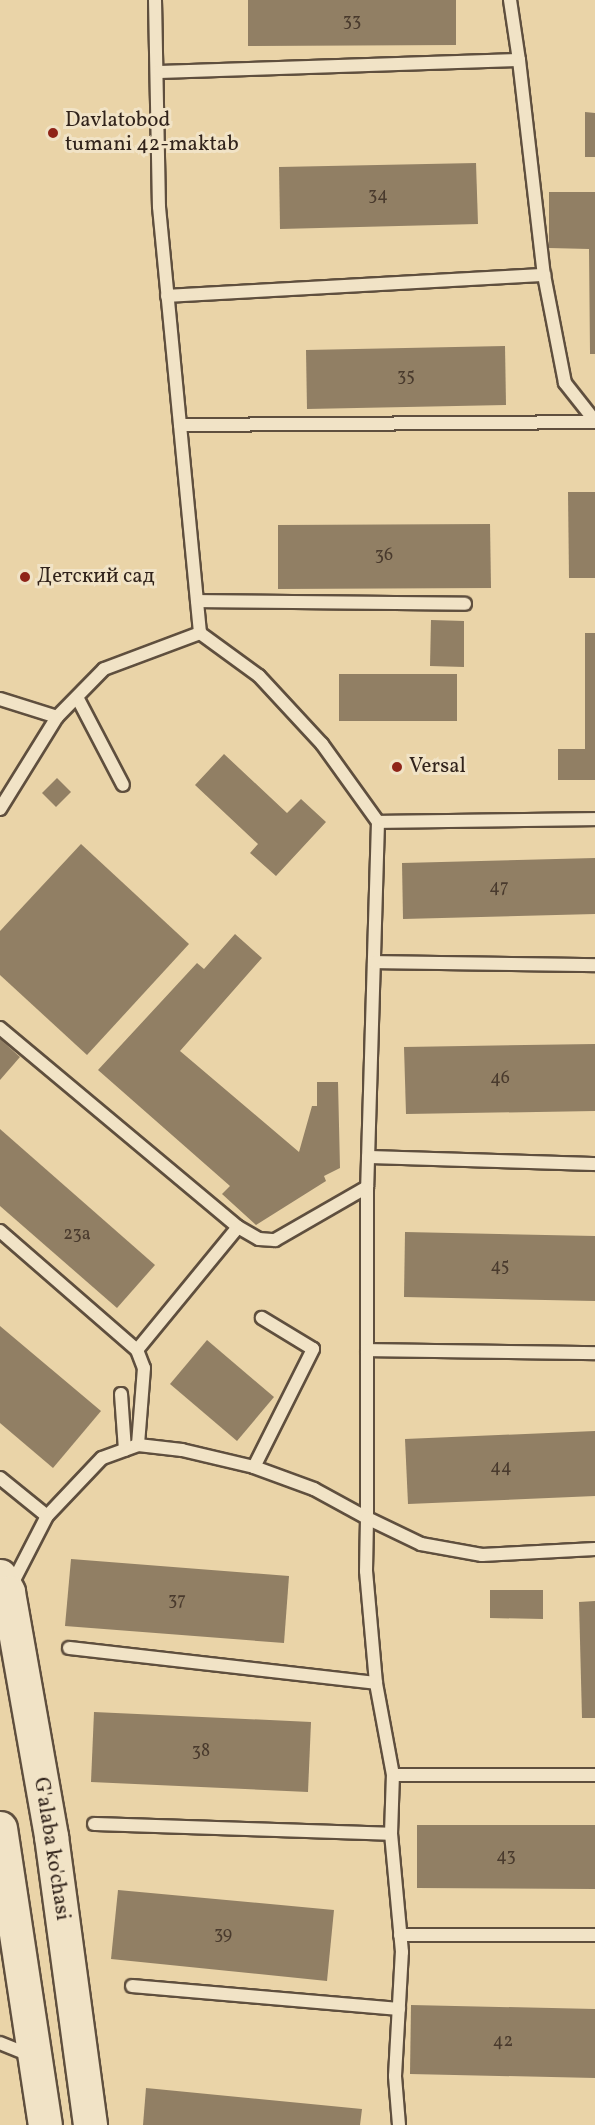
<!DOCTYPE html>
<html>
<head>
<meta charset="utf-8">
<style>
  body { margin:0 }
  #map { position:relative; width:595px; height:2125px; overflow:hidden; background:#ead4a8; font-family:Vollkorn,serif }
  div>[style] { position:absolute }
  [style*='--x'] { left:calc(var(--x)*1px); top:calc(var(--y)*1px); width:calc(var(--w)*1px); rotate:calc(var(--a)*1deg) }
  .building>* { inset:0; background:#917f64 }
  .roads { filter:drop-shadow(2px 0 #5f4f3e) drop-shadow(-2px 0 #5f4f3e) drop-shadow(0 2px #5f4f3e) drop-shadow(0 -2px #5f4f3e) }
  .lane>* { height:12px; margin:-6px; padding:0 6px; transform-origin:6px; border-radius:6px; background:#f1e3c6 }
  .secondary>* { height:33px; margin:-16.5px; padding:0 16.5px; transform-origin:16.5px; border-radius:16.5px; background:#f1e3c6 }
  .dots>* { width:16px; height:16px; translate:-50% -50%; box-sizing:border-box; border:3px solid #f1e3c6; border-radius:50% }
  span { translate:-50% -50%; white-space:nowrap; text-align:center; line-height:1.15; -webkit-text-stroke:6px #f1e3c6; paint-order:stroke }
  .number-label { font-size:18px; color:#493a2d }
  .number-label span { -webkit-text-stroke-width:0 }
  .poi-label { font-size:21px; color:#31231b }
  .left { translate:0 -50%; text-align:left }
  .street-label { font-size:21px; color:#31231b }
</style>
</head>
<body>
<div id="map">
  <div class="building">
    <div style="clip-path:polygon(248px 0,456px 0,456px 45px,248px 46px)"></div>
    <div style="clip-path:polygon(585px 112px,595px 113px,595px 157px,585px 157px)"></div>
    <div style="clip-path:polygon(476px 163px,478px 224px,280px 229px,279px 167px)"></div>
    <div style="clip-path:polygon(549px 192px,595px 192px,595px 354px,590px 354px,589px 249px,549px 248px)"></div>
    <div style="clip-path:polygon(505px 346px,506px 405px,307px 409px,306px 350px)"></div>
    <div style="clip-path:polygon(568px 492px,595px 492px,595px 578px,569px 578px)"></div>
    <div style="clip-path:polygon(490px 524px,491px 588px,278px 589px,278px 525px)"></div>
    <div style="clip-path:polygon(431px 620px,464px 621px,464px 667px,430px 666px)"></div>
    <div style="clip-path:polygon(585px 633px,595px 633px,595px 780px,558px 780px,558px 749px,585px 749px)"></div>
    <div style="clip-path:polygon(339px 674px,457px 674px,457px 721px,339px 721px)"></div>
    <div style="clip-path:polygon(224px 754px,287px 813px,301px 799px,326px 822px,276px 876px,250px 853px,258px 844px,195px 785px)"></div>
    <div style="clip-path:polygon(57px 778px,71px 792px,56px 807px,42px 793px)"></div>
    <div style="clip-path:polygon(81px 844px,189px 944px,87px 1055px,0 975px,0 931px)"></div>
    <div style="clip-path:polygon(595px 858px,595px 914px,403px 919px,402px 863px)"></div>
    <div style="clip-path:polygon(235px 934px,262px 958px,180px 1051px,299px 1152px,312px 1106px,317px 1106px,317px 1082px,338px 1082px,340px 1168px,324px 1176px,326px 1181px,256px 1225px,222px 1194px,230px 1186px,98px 1070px,197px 963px,204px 969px)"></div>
    <div style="clip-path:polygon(0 1039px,20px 1057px,0 1080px)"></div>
    <div style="clip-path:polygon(595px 1044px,595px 1111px,406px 1114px,404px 1047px)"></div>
    <div style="clip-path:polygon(0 1129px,155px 1265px,117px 1308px,0 1206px)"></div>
    <div style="clip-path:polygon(405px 1232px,595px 1236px,595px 1301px,404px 1297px)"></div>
    <div style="clip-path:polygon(0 1326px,101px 1411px,53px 1468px,0 1423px)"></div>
    <div style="clip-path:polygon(207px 1340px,274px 1397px,237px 1441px,170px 1384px)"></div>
    <div style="clip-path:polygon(595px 1431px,595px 1496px,408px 1504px,405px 1439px)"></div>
    <div style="clip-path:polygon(71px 1559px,289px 1576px,284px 1643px,65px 1626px)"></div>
    <div style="clip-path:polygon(490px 1590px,543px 1590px,543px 1619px,490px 1618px)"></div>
    <div style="clip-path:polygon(595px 1601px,595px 1718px,582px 1718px,579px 1602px)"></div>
    <div style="clip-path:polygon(94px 1712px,311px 1722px,308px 1792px,91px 1782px)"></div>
    <div style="clip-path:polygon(417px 1825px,595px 1825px,595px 1889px,417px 1888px)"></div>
    <div style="clip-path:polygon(118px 1890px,334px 1910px,327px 1981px,111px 1959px)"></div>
    <div style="clip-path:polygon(411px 2005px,595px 2009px,595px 2078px,410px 2074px)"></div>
    <div style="clip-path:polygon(146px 2088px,362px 2109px,360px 2125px,143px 2125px)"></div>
  </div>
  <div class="roads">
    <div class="lane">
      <div style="--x:155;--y:0;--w:207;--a:88.9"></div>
      <div style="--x:159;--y:207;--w:428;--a:84.5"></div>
      <div style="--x:510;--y:0;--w:61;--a:81.5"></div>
      <div style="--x:519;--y:60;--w:216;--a:83.4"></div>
      <div style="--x:544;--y:275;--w:110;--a:79"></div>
      <div style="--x:565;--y:383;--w:48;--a:51.7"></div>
      <div style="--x:158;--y:72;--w:361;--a:-1.9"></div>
      <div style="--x:167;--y:296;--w:378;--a:-3.2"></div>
      <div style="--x:180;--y:425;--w:415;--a:-0.4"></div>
      <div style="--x:197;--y:601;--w:268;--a:0.6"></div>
      <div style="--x:77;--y:697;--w:99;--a:62.4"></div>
      <div style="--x:0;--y:699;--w:60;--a:17.5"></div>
      <div style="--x:0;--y:809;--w:108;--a:-58.2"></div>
      <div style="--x:57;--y:717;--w:67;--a:-45.6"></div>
      <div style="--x:104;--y:669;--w:103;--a:-20.6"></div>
      <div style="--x:200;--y:633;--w:73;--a:36.1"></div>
      <div style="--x:259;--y:676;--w:93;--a:47.2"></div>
      <div style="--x:322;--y:744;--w:96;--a:54.3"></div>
      <div style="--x:378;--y:822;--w:365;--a:91.7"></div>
      <div style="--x:367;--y:1187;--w:331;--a:90"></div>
      <div style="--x:367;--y:1518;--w:60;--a:-151.3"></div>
      <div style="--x:314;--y:1489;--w:64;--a:-159.9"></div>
      <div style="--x:254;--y:1467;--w:74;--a:-166.7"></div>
      <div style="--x:182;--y:1450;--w:44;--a:-173.5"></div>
      <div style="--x:138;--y:1445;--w:38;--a:160"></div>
      <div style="--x:102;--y:1458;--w:80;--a:133.5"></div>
      <div style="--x:47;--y:1516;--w:81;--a:117.2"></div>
      <div style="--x:378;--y:822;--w:217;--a:-0.8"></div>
      <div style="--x:374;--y:962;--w:221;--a:0.8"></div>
      <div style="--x:0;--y:1028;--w:310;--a:39.9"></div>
      <div style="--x:238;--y:1227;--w:24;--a:30"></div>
      <div style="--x:259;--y:1239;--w:16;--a:4"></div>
      <div style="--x:275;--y:1240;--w:106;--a:-29.9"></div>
      <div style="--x:368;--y:1157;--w:227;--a:1.8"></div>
      <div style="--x:0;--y:1231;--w:181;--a:41"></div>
      <div style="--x:137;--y:1350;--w:19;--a:69"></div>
      <div style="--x:144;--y:1368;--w:77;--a:94.5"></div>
      <div style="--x:137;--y:1350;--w:159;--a:-50.6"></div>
      <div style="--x:367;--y:1350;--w:228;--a:0.8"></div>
      <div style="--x:121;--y:1394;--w:56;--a:85.9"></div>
      <div style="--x:254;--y:1467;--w:132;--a:-63.4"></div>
      <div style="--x:313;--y:1349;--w:60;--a:-148.7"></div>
      <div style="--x:0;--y:1478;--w:60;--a:39"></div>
      <div style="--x:69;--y:1648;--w:309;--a:6.5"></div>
      <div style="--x:393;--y:1775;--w:202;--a:0"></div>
      <div style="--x:94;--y:1824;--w:297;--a:1.9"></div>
      <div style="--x:400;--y:1935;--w:195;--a:0"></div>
      <div style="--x:132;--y:1986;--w:268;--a:4.9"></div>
      <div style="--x:0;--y:2043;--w:35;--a:22"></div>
      <div style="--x:399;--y:2125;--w:49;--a:-94.7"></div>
      <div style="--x:395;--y:2076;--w:124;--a:-86.8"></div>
      <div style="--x:402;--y:1952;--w:119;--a:-95.3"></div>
      <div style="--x:391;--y:1834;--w:59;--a:-88.1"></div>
      <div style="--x:393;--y:1775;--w:94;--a:-100.5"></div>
      <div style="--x:376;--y:1683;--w:112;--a:-95.1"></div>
      <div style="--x:366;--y:1571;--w:53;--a:-88.9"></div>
      <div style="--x:367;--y:1518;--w:60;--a:25.7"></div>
      <div style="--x:421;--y:1544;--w:62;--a:10.2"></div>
      <div style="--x:482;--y:1555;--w:113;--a:-3"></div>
    </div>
    <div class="secondary">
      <div style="--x:0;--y:1576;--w:18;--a:63"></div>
      <div style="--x:8;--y:1592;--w:248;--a:80"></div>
      <div style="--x:51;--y:1836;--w:292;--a:82.3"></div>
      <div style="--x:0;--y:1828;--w:300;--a:81.4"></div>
    </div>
  </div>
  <div class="dots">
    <div style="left:53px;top:133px;background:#8f2418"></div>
    <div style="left:25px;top:577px;background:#8f2418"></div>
    <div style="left:397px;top:767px;background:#8f2418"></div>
  </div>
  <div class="number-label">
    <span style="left:352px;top:22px">33</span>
    <span style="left:378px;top:196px">34</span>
    <span style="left:406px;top:377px">35</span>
    <span style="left:384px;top:556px">36</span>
    <span style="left:499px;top:888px">47</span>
    <span style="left:500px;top:1079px">46</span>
    <span style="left:77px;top:1235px">23а</span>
    <span style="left:500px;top:1267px">45</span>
    <span style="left:501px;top:1468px">44</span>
    <span style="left:177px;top:1601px">37</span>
    <span style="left:201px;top:1752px">38</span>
    <span style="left:506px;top:1857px">43</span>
    <span style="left:223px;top:1935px">39</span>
    <span style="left:503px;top:2042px">42</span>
  </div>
  <div class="poi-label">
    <span class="left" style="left:65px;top:133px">Davlatobod<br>tumani 42-maktab</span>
    <span class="left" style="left:37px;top:577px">Детский сад</span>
    <span class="left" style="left:409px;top:767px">Versal</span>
  </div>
  <div class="street-label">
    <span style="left:51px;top:1849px;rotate:81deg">G'alaba ko'chasi</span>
  </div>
</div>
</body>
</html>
